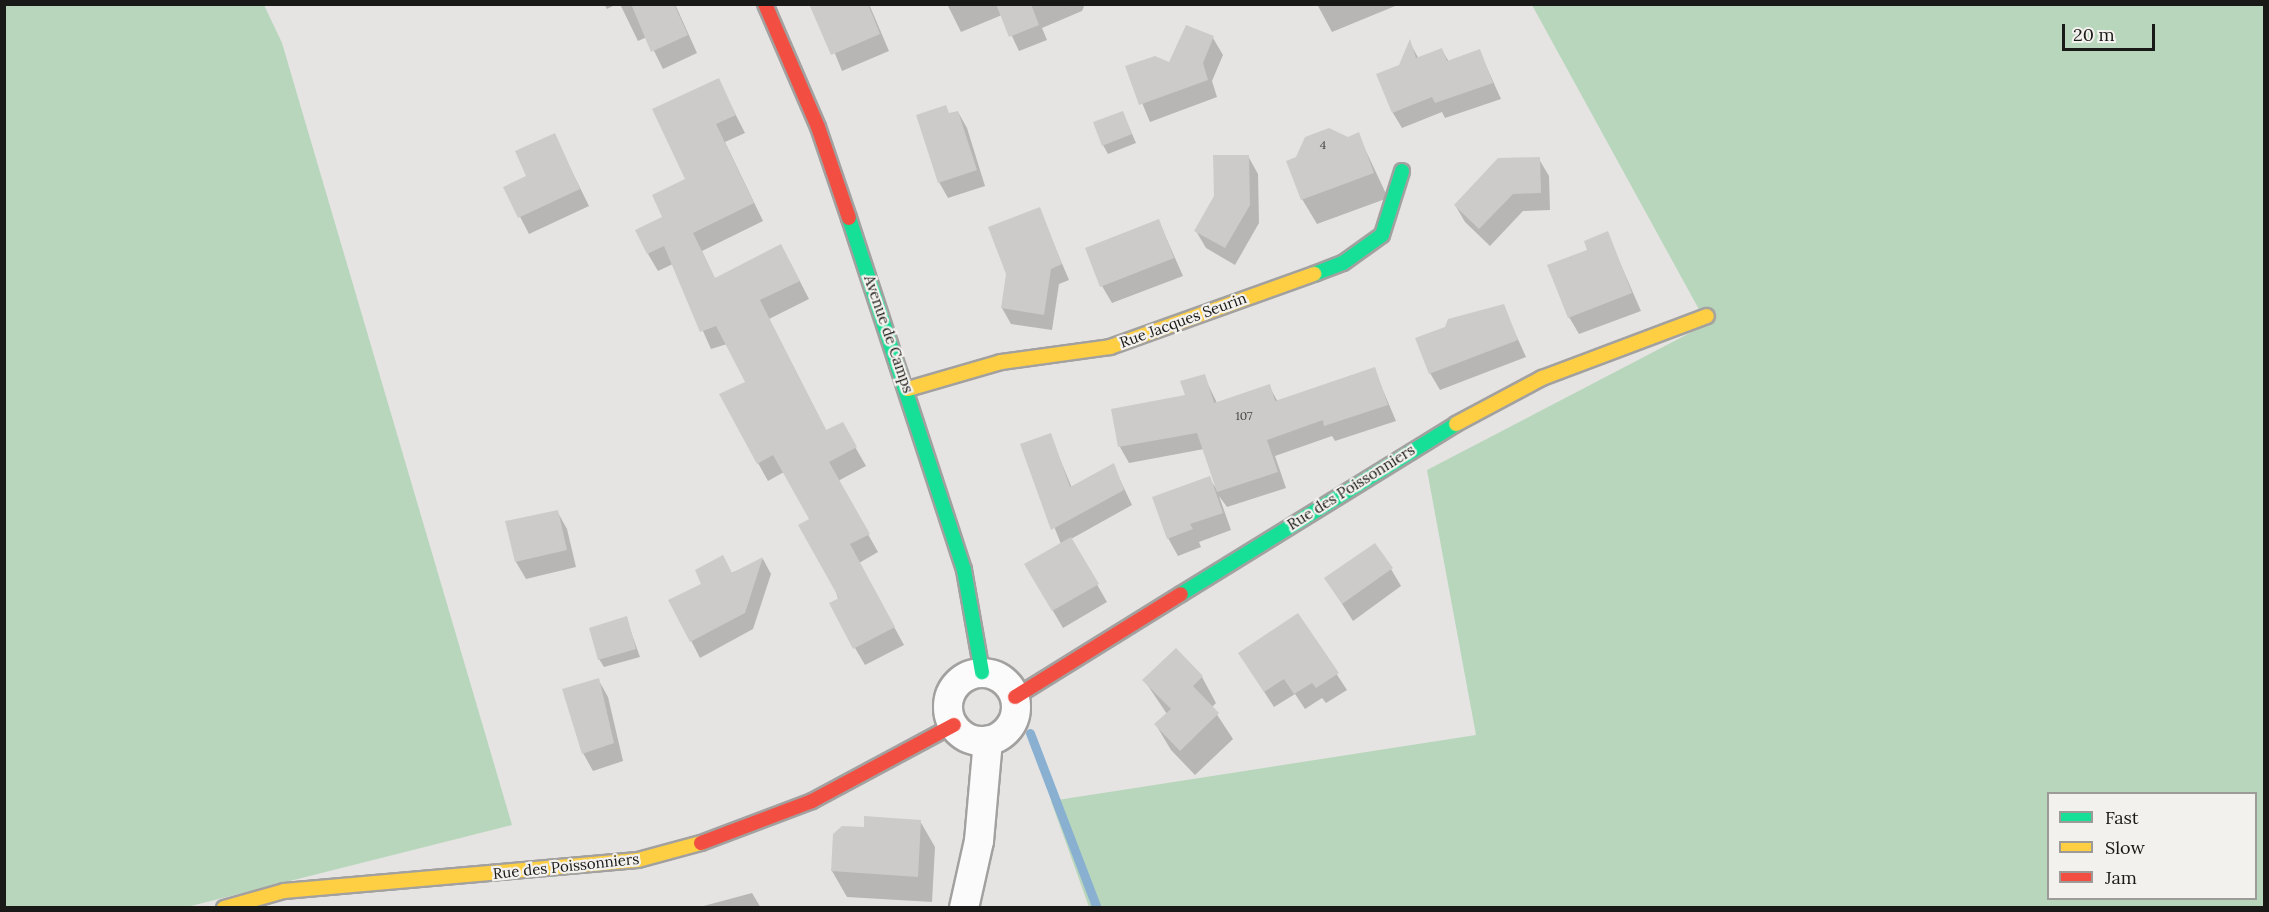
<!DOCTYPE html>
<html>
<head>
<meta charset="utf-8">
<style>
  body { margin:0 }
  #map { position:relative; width:2269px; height:912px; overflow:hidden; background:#e5e4e2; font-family:Lora,serif }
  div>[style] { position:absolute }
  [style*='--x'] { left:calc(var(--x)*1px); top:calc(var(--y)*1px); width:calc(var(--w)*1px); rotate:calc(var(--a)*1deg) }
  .green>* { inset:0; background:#b7d6bc }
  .shadow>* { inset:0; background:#0003 }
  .stream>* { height:9px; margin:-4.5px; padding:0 4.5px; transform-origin:4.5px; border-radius:4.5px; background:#89b0d0 }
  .building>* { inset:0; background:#cccbca }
  .roads { filter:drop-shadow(2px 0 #a2a1a0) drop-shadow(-2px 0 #a2a1a0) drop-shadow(0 2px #a2a1a0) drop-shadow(0 -2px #a2a1a0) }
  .street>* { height:28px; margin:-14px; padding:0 14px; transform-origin:14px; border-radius:14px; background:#fbfbfb }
  .street>.ring { margin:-14px; padding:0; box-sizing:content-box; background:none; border:28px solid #fbfbfb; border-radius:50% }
  .fast>* { height:14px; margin:-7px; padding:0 7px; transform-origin:7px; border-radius:7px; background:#16e098 }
  .slow>* { height:14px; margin:-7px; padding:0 7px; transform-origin:7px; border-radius:7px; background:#ffcf43 }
  .jam>* { height:14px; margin:-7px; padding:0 7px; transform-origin:7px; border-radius:7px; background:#f24e42 }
  span { translate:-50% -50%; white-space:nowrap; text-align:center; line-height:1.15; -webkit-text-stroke:4.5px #f3f1ee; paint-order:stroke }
  .number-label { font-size:12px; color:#474645 }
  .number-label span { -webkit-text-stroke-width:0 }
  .street-label { font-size:15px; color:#191917 }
  .frame { position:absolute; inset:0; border:6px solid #191917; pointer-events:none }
  .legend { position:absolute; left:2047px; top:792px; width:210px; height:108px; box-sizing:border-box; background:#f3f1ee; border:2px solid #9c9b98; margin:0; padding:8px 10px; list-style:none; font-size:18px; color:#191917 }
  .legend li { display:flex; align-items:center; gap:12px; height:30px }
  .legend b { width:30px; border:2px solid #9c9b98 }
  .scale { position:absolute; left:2062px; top:24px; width:93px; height:27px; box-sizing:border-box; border:3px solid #191917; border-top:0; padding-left:8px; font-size:18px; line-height:21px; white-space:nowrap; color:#191917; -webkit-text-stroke:4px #f3f1ee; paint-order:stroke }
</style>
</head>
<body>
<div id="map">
  <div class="green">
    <div style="clip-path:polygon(5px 5px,264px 5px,282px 43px,512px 825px,187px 907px,5px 908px)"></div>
    <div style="clip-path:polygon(evenodd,1532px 5px,2264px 5px,2264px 907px,1089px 907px,1051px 801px,1476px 735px,1427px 470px,1707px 324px,1532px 5px,2048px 794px,2256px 794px,2256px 898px,2048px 898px,2048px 794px)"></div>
  </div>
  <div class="shadow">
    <div style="clip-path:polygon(604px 4px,617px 4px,607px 9px)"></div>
    <div style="clip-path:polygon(620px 4px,675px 4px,697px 53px,663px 69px,647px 37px,638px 41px)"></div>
    <div style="clip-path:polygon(815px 4px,869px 4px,889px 51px,842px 71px)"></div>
    <div style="clip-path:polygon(947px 4px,1085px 4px,1082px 11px,1042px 28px,1047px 40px,1019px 51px,1002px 15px,961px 32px)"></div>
    <div style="clip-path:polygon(1317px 4px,1400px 4px,1332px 32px)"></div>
    <div style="clip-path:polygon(1213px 38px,1223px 55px,1212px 81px,1217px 97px,1150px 122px,1127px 67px,1170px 64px)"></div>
    <div style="clip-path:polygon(1410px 43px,1419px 59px,1442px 50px,1449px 62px,1479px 50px,1501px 99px,1445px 118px,1442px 112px,1402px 128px,1393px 113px,1400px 66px)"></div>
    <div style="clip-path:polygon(718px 80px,745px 133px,725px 142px,763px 221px,702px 251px,715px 279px,791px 264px,809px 299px,769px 319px,827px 432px,842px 424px,866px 466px,838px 481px,878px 552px,859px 563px,904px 645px,865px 665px,855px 648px,811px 519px,784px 472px,768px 481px,758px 463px,747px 382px,727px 344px,711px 349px,673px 264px,658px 271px,648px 254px,687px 179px)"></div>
    <div style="clip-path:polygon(945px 107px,950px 115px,958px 112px,967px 128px,985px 186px,948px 198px,939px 182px)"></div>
    <div style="clip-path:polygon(1123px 113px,1136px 143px,1108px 154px,1103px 145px)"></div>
    <div style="clip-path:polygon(1358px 134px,1388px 198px,1317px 224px,1302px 199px,1348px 138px)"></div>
    <div style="clip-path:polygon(554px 135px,589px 206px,529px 234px,505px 188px,528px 177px)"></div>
    <div style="clip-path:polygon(1248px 156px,1258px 174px,1259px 223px,1235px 265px,1206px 248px,1196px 231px)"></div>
    <div style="clip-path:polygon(1539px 159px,1549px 176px,1550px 210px,1523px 211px,1490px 246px,1465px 222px,1455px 205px)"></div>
    <div style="clip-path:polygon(1039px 209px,1069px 280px,1059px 284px,1052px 330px,1011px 324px,1002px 308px,1008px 273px)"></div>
    <div style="clip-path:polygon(1160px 224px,1183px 276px,1112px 303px,1102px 286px)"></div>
    <div style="clip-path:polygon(1607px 233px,1641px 311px,1579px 334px,1569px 317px,1589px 251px)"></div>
    <div style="clip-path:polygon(1503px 306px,1526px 357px,1440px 390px,1430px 373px)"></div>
    <div style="clip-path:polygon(1374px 369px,1396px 421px,1335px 441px,1332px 436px,1275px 456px,1286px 488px,1227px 507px,1219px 496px,1231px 530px,1199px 542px,1201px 547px,1178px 556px,1168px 538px,1209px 478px,1218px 491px,1204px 449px,1129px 463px,1120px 447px,1113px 410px,1187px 397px,1204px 376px,1217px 403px,1269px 386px,1278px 402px)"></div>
    <div style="clip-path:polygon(1050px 435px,1072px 488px,1113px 465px,1132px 505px,1071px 539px,1107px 602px,1063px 628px,1026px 565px,1061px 544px,1022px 445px)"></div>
    <div style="clip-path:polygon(557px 511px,567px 529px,576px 567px,526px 579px,516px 562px)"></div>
    <div style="clip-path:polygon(763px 559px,771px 574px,753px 629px,700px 658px,670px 600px)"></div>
    <div style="clip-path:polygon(1391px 569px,1401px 586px,1353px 621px,1326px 579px)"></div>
    <div style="clip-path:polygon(1298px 615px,1347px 690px,1326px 703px,1322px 698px,1305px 709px,1295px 694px,1274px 707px,1250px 670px)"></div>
    <div style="clip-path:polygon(626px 618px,640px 657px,604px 667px,599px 659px)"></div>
    <div style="clip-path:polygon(1202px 677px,1216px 703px,1212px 707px,1233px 739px,1195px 775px,1171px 750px,1156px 725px,1167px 714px,1144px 680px)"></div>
    <div style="clip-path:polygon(598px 679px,608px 697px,623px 761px,593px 771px,583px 753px)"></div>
    <div style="clip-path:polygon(920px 821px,935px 847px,932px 902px,847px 897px,832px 871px,865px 829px)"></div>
    <div style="clip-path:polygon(752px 893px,761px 908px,696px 908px)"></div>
  </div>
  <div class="stream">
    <div style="--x:1030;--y:733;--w:187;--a:69.1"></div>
  </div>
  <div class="building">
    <div style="clip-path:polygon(631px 4px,674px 4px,688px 35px,651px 52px)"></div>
    <div style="clip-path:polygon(809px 4px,868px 4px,880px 34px,831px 55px)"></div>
    <div style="clip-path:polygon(996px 4px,1031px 4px,1039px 25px,1009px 37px)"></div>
    <div style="clip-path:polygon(1186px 25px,1214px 36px,1203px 63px,1208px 80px,1139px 105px,1125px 66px,1155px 56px,1169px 62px)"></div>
    <div style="clip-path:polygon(1410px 39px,1416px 58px,1442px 48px,1447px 61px,1480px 49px,1493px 83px,1435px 103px,1432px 97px,1392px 113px,1376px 74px,1399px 65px)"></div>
    <div style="clip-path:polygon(719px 78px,736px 115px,716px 124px,754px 203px,693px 233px,715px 278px,781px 244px,800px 281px,760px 300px,826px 430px,843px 422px,857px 447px,829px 462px,870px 534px,850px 544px,895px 627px,853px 649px,829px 603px,839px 598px,798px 525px,809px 519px,773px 455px,757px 464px,719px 394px,745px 382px,716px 326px,700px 332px,664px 246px,647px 254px,635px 230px,662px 217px,652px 195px,685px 179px,652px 109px)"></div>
    <div style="clip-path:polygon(946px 105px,949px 113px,958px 111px,977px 170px,938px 183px,916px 115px)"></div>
    <div style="clip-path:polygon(1123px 111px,1132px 134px,1102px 146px,1093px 122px)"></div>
    <div style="clip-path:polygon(1329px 128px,1348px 137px,1359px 132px,1374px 173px,1301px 200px,1286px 161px,1296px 157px,1305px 137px)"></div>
    <div style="clip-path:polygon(555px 133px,580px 189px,518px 218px,503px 187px,526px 176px,515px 151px)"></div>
    <div style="clip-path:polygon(1213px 155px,1249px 155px,1250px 205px,1225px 248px,1194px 231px,1214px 196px)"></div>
    <div style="clip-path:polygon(1540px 157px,1541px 193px,1513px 194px,1479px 229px,1454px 205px,1498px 158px)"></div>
    <div style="clip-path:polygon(1040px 207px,1062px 264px,1051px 269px,1044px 315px,1001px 308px,1006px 274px,988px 227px)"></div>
    <div style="clip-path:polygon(1159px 219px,1174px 258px,1100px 287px,1085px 248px)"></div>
    <div style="clip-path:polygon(1608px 231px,1632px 293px,1568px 318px,1547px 265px,1587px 250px,1584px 241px)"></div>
    <div style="clip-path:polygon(1504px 304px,1518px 340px,1429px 374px,1415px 338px,1445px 327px,1448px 319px)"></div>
    <div style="clip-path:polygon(1375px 367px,1388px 405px,1324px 426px,1323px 420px,1267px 440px,1278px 472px,1217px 492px,1197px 433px,1118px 447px,1111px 409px,1185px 395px,1180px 381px,1205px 374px,1214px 403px,1270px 384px,1275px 401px)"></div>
    <div style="clip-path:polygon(1051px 433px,1070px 487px,1114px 463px,1124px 490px,1051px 530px,1020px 444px)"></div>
    <div style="clip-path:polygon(1210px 476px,1223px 513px,1190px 524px,1193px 529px,1167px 539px,1152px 497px)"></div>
    <div style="clip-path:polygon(558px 510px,567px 550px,515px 562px,505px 521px)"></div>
    <div style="clip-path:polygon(1071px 537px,1099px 584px,1052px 611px,1024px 564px)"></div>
    <div style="clip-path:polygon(1375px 543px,1393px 568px,1342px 604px,1324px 578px)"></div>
    <div style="clip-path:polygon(723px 555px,732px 573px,763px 557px,745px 613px,690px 642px,668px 600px,701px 584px,695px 570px)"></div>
    <div style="clip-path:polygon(1298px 613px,1339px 673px,1316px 688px,1312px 683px,1294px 694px,1284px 679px,1264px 692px,1238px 653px)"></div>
    <div style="clip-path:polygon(627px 616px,636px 649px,598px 660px,589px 628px)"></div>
    <div style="clip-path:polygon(1176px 648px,1203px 676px,1193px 686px,1219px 713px,1180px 751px,1154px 724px,1171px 709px,1142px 680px)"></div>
    <div style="clip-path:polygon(599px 678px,614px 743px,582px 754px,562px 689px)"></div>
    <div style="clip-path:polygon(864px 816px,921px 820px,918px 877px,831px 871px,833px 834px,842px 826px,864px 827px)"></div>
  </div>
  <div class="roads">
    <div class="street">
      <div class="ring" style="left:948px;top:673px;width:40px;height:40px"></div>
      <div style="--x:964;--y:908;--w:69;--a:-77.4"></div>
      <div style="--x:979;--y:841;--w:101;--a:-84.9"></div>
    </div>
    <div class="fast">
      <div style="--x:849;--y:218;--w:370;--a:71.9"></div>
      <div style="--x:964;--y:570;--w:104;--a:80"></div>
      <div style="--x:1314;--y:274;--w:31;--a:-21"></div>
      <div style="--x:1343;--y:263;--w:48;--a:-35.7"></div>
      <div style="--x:1382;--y:235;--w:67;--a:-72.6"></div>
      <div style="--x:1181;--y:594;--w:323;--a:-31.7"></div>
    </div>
    <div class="slow">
      <div style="--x:908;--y:389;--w:97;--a:-16.2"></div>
      <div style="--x:1001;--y:362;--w:110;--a:-7.8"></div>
      <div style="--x:1110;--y:347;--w:217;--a:-19.7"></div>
      <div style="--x:1456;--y:424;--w:98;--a:-28.1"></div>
      <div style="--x:1542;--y:378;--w:176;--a:-20.6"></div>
      <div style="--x:224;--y:908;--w:62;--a:-15.8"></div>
      <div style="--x:284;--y:891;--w:355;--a:-5"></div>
      <div style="--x:638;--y:860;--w:65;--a:-15.1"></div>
    </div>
    <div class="jam">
      <div style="--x:765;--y:4;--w:134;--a:66.7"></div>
      <div style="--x:818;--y:127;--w:96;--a:71.2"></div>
      <div style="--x:1015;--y:697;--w:195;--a:-31.8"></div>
      <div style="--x:701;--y:843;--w:119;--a:-20.7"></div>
      <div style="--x:812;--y:801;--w:161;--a:-28.2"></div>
    </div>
  </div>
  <div class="number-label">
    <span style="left:1323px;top:145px">4</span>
    <span style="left:1244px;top:416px">107</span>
  </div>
  <div class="street-label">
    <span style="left:1183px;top:320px;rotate:-20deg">Rue Jacques Seurin</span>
    <span style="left:889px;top:334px;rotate:71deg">Avenue de Camps</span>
    <span style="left:1351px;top:487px;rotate:-32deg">Rue des Poissonniers</span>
    <span style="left:566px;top:866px;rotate:-6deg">Rue des Poissonniers</span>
  </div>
  <div class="frame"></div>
  <ul class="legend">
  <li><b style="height:8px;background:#16e098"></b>Fast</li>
  <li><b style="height:8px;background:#ffcf43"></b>Slow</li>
  <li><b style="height:8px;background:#f24e42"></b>Jam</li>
  </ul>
  <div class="scale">20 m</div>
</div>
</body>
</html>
